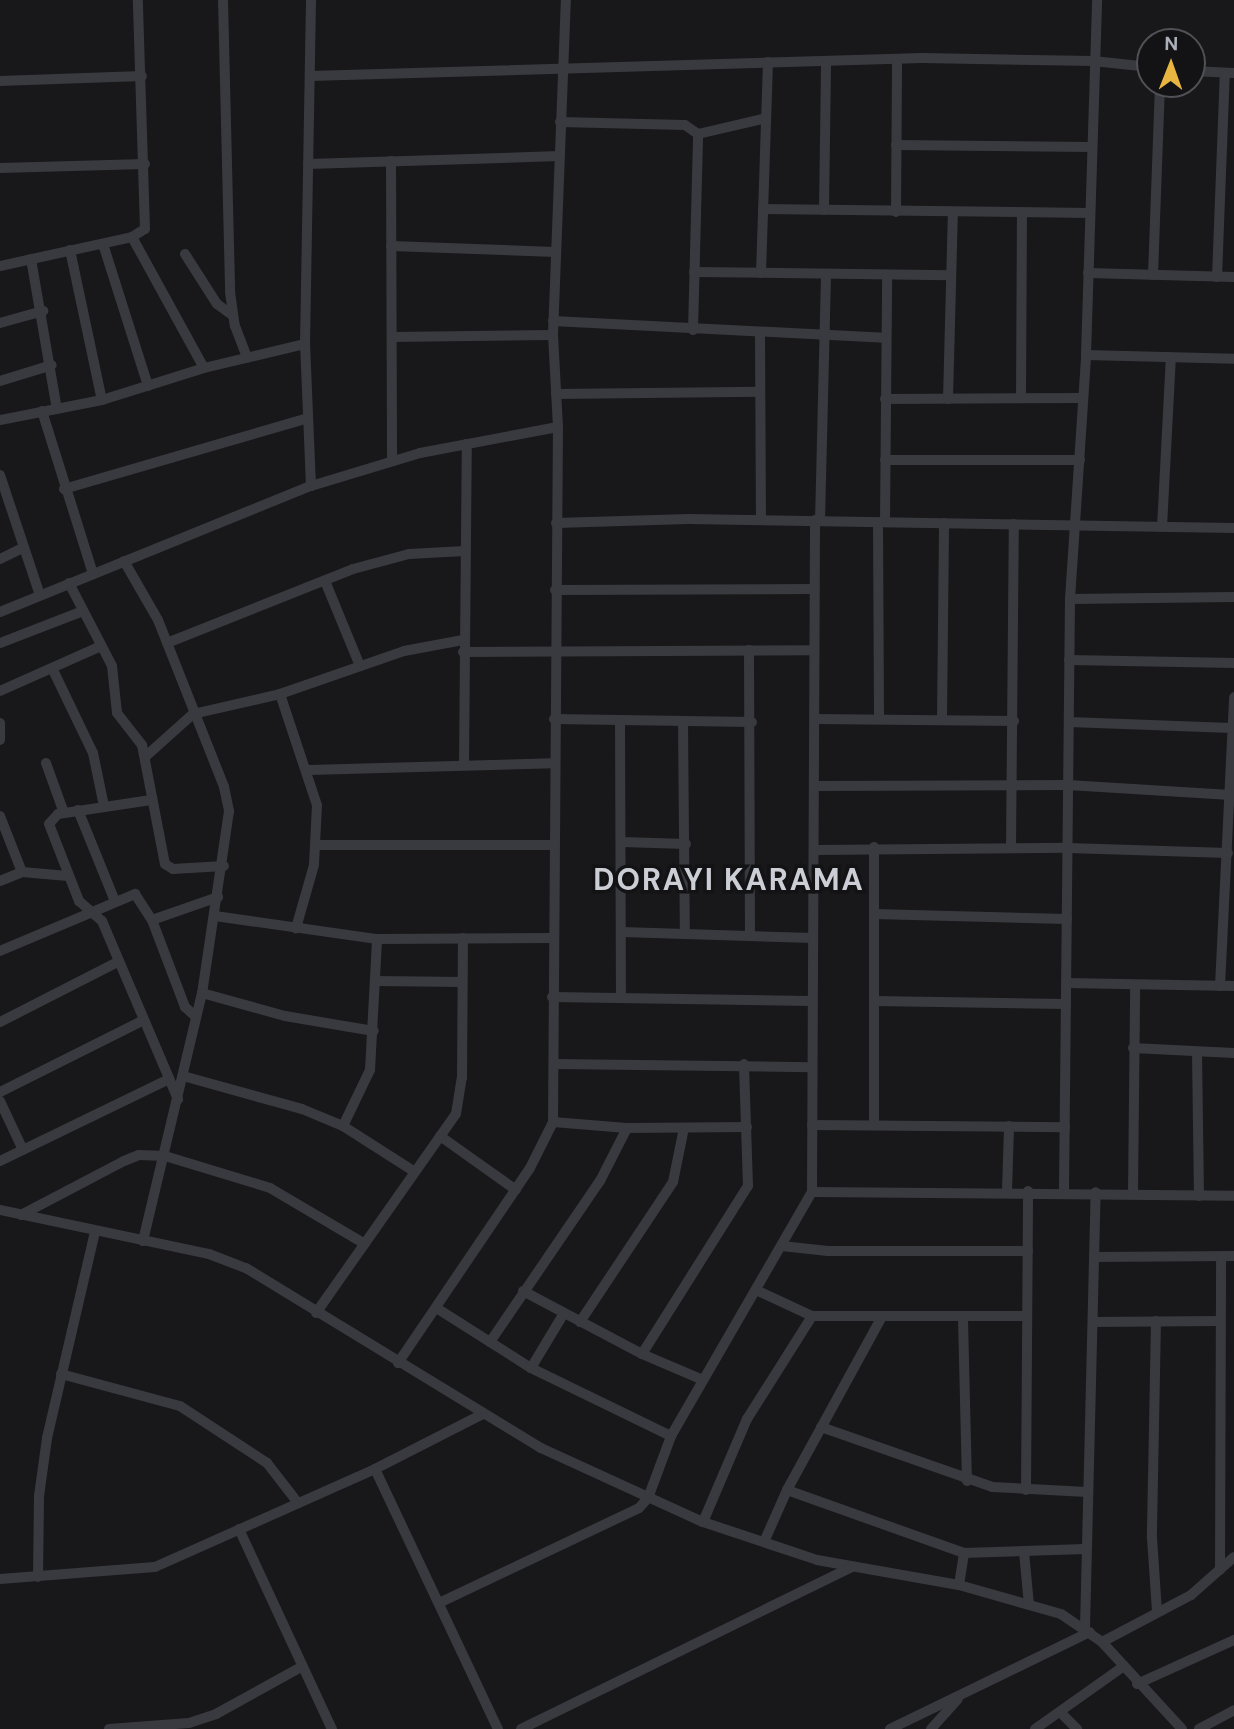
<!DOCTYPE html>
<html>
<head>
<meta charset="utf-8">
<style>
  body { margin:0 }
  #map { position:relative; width:1234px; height:1729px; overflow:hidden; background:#18181a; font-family:"DM Sans",sans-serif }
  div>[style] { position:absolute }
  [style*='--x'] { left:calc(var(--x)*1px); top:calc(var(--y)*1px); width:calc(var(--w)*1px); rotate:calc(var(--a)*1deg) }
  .street>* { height:10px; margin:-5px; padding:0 5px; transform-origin:5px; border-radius:5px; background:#393a3f }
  span { translate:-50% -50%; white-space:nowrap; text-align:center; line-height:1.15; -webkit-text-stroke:7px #131315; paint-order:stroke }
  .district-label { font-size:30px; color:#ccced5; font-weight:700; letter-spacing:2px }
  .north { position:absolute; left:1136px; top:28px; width:70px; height:70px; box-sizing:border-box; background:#131315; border:2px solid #505157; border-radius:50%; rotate:1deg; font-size:19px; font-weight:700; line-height:28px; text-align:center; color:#abafb9 }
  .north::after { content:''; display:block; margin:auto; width:24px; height:32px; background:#e9b541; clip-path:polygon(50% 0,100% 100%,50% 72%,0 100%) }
</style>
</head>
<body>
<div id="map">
  <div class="street">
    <div style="--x:223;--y:0;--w:292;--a:88.6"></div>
    <div style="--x:230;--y:292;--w:34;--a:82"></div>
    <div style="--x:235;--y:326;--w:34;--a:69"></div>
    <div style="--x:1192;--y:71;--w:42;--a:2.7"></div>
    <div style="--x:310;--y:76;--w:612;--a:-1.68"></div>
    <div style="--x:922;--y:58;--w:171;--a:1"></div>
    <div style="--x:1093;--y:61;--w:57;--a:6"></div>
    <div style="--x:0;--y:81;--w:142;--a:-2"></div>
    <div style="--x:560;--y:122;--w:125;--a:1.4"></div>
    <div style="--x:685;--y:125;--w:16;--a:35"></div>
    <div style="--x:698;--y:134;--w:70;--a:-13.2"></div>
    <div style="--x:896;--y:145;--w:195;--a:0.6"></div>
    <div style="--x:391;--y:161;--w:300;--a:89.8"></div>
    <div style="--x:308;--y:164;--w:251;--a:-1.8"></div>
    <div style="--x:0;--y:168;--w:145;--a:-1.6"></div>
    <div style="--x:763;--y:209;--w:326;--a:0.7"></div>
    <div style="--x:824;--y:210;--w:149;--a:-89.2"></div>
    <div style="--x:896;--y:212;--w:153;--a:-89.6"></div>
    <div style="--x:132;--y:237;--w:149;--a:61.2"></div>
    <div style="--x:103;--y:244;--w:149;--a:72.4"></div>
    <div style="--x:391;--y:246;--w:165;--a:2.1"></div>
    <div style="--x:70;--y:250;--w:153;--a:78"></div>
    <div style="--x:185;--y:254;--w:59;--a:57.4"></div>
    <div style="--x:217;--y:304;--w:19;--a:36"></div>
    <div style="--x:31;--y:259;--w:152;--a:80.2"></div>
    <div style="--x:0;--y:266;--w:135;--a:-12.4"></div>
    <div style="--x:132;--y:237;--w:15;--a:-32"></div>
    <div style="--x:145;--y:229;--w:229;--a:-91.8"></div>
    <div style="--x:694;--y:272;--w:257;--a:0.7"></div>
    <div style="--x:761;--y:273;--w:211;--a:-88.1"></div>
    <div style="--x:1088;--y:273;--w:146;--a:1.6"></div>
    <div style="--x:1153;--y:275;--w:191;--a:-87.9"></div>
    <div style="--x:1217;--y:277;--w:204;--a:-87.8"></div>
    <div style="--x:553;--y:321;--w:332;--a:2.9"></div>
    <div style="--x:0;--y:323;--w:45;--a:-15.6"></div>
    <div style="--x:693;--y:330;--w:196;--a:-88.5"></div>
    <div style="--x:760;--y:334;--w:186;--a:89.7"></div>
    <div style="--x:392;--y:337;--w:161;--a:-0.7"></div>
    <div style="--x:1086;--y:355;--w:148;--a:1.5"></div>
    <div style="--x:0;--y:381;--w:54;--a:-17.1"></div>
    <div style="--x:556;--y:394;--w:204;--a:-0.6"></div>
    <div style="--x:1021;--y:398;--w:185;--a:-89.7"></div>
    <div style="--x:885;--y:399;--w:198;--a:-0.3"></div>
    <div style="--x:948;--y:399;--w:186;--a:-88.5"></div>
    <div style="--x:42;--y:411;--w:171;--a:72.6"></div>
    <div style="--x:0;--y:420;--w:104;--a:-11.1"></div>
    <div style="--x:102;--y:400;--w:107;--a:-17.4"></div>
    <div style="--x:204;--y:368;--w:104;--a:-13.4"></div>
    <div style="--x:885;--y:460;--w:195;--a:0"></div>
    <div style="--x:0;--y:475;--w:126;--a:71.6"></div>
    <div style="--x:311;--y:486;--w:142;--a:-92.4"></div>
    <div style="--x:305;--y:344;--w:344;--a:-89"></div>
    <div style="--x:64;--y:489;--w:254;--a:-16.2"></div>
    <div style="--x:820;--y:521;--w:246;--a:-88.6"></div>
    <div style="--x:878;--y:522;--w:196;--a:89.7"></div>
    <div style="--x:885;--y:522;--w:245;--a:-89.5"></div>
    <div style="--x:556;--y:523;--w:132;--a:-1.7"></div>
    <div style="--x:688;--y:519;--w:546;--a:0.94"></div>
    <div style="--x:1162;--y:527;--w:170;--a:-87"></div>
    <div style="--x:0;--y:559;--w:25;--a:-26"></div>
    <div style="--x:124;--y:561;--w:68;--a:60"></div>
    <div style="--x:158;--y:620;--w:180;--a:68.4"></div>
    <div style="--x:224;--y:787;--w:25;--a:78"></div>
    <div style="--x:229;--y:811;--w:184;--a:98.4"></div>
    <div style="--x:202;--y:993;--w:255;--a:103.4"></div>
    <div style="--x:325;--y:581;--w:92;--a:67.6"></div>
    <div style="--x:69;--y:583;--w:93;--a:62.6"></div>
    <div style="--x:112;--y:666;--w:47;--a:83.9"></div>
    <div style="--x:117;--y:713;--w:41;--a:52"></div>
    <div style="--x:142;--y:745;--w:121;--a:79.1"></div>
    <div style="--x:165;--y:864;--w:9;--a:32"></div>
    <div style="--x:173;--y:869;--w:51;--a:-3.4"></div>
    <div style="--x:555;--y:590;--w:259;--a:-0.2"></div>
    <div style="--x:1070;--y:599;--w:164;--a:-0.7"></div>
    <div style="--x:0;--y:612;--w:336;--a:-22.1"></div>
    <div style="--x:311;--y:486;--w:114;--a:-16.8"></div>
    <div style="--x:420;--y:453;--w:140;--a:-10.7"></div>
    <div style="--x:0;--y:643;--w:89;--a:-21.1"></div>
    <div style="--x:167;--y:643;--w:200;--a:-21.7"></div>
    <div style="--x:353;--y:569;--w:58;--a:-15"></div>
    <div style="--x:409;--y:554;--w:56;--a:-3.1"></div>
    <div style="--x:749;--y:650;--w:285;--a:89.8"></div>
    <div style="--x:463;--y:652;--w:350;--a:-0.3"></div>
    <div style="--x:1069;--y:660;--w:165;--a:1"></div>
    <div style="--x:53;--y:670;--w:92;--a:64.3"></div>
    <div style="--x:93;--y:753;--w:54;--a:78.3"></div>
    <div style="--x:0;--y:691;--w:111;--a:-24"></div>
    <div style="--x:280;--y:694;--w:117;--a:71.6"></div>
    <div style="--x:317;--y:805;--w:60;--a:92.9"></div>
    <div style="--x:314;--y:865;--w:66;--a:105.9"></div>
    <div style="--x:554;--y:719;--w:198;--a:0.9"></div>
    <div style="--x:815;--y:719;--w:199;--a:0.6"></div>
    <div style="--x:620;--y:720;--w:277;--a:89.8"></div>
    <div style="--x:942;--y:720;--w:197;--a:-89.4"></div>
    <div style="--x:683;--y:721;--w:213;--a:89.5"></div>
    <div style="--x:1069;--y:722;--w:163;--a:2.1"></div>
    <div style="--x:0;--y:723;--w:17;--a:90"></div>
    <div style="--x:145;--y:757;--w:64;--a:-41.9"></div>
    <div style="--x:193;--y:714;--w:89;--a:-12.9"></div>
    <div style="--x:280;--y:694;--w:131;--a:-19.1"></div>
    <div style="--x:404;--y:651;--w:60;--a:-10.6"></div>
    <div style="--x:46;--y:763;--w:53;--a:70.2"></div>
    <div style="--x:464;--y:765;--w:321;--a:-89.5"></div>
    <div style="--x:309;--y:770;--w:244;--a:-1.6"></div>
    <div style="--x:816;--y:786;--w:252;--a:-0.2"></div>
    <div style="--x:1068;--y:785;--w:163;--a:3.5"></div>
    <div style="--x:151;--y:800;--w:94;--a:171.4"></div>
    <div style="--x:58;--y:814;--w:13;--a:132"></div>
    <div style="--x:49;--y:824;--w:83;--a:68.7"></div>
    <div style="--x:79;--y:901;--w:30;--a:41"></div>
    <div style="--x:102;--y:921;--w:194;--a:66.9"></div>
    <div style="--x:78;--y:810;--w:98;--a:67.9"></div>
    <div style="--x:0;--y:816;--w:60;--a:68.6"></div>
    <div style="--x:622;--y:842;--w:64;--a:1.8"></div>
    <div style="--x:317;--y:845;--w:236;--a:0"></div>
    <div style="--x:1011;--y:848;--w:324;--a:-89.5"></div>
    <div style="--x:816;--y:850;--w:252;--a:-0.5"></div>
    <div style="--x:1068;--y:848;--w:160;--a:1.8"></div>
    <div style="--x:0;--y:881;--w:24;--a:-22"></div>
    <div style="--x:22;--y:872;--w:46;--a:5"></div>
    <div style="--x:874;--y:914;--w:193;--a:1.5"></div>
    <div style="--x:215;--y:916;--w:164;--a:8.1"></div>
    <div style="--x:377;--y:939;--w:175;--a:-0.3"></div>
    <div style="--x:152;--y:920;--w:70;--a:-19.2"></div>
    <div style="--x:622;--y:932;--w:191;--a:1.8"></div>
    <div style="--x:0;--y:951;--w:147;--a:-22.9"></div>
    <div style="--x:135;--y:894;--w:31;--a:57"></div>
    <div style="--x:152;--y:920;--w:93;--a:69.2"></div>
    <div style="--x:185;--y:1007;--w:15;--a:42"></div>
    <div style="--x:376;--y:981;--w:86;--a:0.7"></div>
    <div style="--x:1066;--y:983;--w:168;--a:1"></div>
    <div style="--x:1220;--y:986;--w:289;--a:-87.2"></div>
    <div style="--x:202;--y:993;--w:86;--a:15.5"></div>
    <div style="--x:285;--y:1016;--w:90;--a:9.6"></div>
    <div style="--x:552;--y:997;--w:258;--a:0.9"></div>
    <div style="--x:874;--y:1001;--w:192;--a:0.9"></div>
    <div style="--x:0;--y:1022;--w:132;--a:-27"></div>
    <div style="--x:1133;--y:1048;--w:101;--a:2.8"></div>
    <div style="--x:1197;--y:1053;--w:143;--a:89.2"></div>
    <div style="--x:554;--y:1064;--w:256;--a:0.7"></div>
    <div style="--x:183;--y:1076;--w:123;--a:15.5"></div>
    <div style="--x:302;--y:1109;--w:44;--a:22.5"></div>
    <div style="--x:343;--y:1126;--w:85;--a:32.6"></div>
    <div style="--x:0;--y:1092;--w:161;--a:-26.6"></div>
    <div style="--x:0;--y:1101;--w:54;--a:64.9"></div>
    <div style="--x:553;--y:1122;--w:74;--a:4.6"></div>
    <div style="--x:627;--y:1128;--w:120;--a:-0.5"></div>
    <div style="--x:874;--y:1124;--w:277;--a:-90"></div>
    <div style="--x:812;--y:1125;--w:253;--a:0.5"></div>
    <div style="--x:343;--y:1126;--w:62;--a:-64.3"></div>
    <div style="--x:370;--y:1070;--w:131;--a:-86.9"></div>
    <div style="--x:440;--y:1136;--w:93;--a:35.4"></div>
    <div style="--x:0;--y:1161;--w:188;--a:-25.9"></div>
    <div style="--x:1007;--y:1191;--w:65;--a:-88.2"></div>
    <div style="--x:1064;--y:1191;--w:592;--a:-89.42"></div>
    <div style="--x:1070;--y:599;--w:245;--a:-86.2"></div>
    <div style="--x:1086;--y:355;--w:355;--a:-88.2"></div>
    <div style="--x:812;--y:1192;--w:422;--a:0.5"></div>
    <div style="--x:1133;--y:1193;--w:208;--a:-89.4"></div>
    <div style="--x:0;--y:1210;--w:214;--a:11.9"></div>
    <div style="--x:209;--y:1254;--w:40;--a:21"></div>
    <div style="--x:246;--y:1268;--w:346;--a:31.4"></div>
    <div style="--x:541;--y:1448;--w:178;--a:24.6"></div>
    <div style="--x:703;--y:1522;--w:120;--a:18.4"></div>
    <div style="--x:817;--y:1560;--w:144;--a:10"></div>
    <div style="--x:959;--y:1585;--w:106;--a:15.9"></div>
    <div style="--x:1061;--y:1614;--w:50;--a:34.3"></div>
    <div style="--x:1102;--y:1642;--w:118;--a:47.4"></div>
    <div style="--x:21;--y:1215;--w:116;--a:-27.7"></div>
    <div style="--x:124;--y:1161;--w:16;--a:-22"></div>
    <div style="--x:139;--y:1155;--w:26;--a:2"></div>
    <div style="--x:165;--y:1156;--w:110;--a:16.9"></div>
    <div style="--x:270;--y:1188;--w:110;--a:30.5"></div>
    <div style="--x:782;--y:1246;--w:46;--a:6.2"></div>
    <div style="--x:828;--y:1251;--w:200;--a:0"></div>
    <div style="--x:1095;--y:1257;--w:139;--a:-0.4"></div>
    <div style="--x:523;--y:1291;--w:135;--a:27.9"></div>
    <div style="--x:642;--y:1354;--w:66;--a:23.1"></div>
    <div style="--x:758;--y:1291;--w:60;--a:24.8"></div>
    <div style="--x:812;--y:1316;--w:213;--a:0"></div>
    <div style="--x:438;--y:1309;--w:110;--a:32.4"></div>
    <div style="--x:531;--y:1368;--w:156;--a:25.9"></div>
    <div style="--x:316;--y:1313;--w:243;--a:-54.9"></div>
    <div style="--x:456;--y:1114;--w:36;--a:-81"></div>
    <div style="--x:462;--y:1078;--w:140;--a:-89.6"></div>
    <div style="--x:963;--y:1319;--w:162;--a:88.6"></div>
    <div style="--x:1156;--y:1321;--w:217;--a:91.1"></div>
    <div style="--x:1152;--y:1538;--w:74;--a:86.1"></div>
    <div style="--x:580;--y:1322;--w:168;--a:-56.4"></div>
    <div style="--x:673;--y:1182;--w:55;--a:-78.5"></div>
    <div style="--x:1093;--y:1322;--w:127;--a:-0.5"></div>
    <div style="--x:490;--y:1342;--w:195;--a:-55.7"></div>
    <div style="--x:600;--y:1181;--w:59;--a:-63"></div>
    <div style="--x:642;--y:1354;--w:199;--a:-57.8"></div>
    <div style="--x:748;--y:1186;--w:122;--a:-91.9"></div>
    <div style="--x:398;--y:1363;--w:235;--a:-55.9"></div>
    <div style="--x:530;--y:1168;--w:51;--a:-63.4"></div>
    <div style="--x:553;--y:1122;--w:695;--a:-89.59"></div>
    <div style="--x:558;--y:427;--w:92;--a:-93.1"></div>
    <div style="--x:553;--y:335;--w:335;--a:-87.8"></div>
    <div style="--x:531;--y:1368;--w:64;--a:-59"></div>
    <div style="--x:61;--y:1374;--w:123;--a:15.1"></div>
    <div style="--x:180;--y:1406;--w:104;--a:33.2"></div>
    <div style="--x:267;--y:1463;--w:51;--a:52.2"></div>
    <div style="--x:821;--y:1427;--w:181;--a:19.3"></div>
    <div style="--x:992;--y:1487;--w:95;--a:3"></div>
    <div style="--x:375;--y:1469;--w:288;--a:64.7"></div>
    <div style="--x:787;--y:1490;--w:188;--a:19.6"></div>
    <div style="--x:964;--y:1553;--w:121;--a:-1.9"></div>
    <div style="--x:1026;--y:1490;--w:299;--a:-89.6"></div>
    <div style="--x:703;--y:1522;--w:112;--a:-66.9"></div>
    <div style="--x:747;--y:1419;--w:122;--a:-57.7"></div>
    <div style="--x:239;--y:1529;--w:221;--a:65.1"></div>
    <div style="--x:764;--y:1542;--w:57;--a:-66.1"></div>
    <div style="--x:787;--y:1490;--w:196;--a:-61.3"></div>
    <div style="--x:1024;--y:1552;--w:53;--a:84.6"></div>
    <div style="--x:1220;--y:1570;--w:314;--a:-89.8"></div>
    <div style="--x:38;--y:1577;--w:81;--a:-89.3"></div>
    <div style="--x:39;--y:1496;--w:59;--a:-82.1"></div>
    <div style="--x:47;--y:1438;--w:212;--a:-76.9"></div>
    <div style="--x:0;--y:1579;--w:155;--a:-4.4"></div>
    <div style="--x:155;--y:1567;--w:241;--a:-24"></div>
    <div style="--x:375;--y:1469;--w:121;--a:-27"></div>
    <div style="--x:959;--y:1585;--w:32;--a:-81"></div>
    <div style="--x:439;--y:1603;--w:221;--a:-25.4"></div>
    <div style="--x:639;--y:1508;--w:13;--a:-48"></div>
    <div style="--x:648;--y:1498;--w:66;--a:-69.6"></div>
    <div style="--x:671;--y:1436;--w:282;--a:-60"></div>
    <div style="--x:812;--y:1192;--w:672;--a:-89.74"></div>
    <div style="--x:1085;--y:1628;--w:436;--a:-88.6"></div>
    <div style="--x:1102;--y:1642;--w:101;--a:-27.8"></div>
    <div style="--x:1191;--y:1595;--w:57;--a:-41.5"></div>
    <div style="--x:1137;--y:1684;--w:107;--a:-24.4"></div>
    <div style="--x:1061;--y:1713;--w:23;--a:45"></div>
    <div style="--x:109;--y:1729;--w:80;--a:-4.3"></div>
    <div style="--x:189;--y:1723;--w:28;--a:-18"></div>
    <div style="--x:216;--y:1714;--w:99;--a:-28.9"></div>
    <div style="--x:521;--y:1729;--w:369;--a:-26.1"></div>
    <div style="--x:890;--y:1729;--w:222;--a:-25.9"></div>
    <div style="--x:931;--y:1729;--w:40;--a:-48"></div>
    <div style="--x:1035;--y:1729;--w:109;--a:-35.3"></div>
    <div style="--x:1199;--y:1729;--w:40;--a:-28"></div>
  </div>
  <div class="district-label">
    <span style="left:729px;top:880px">DORAYI KARAMA</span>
  </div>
  <div class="north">N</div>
</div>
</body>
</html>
